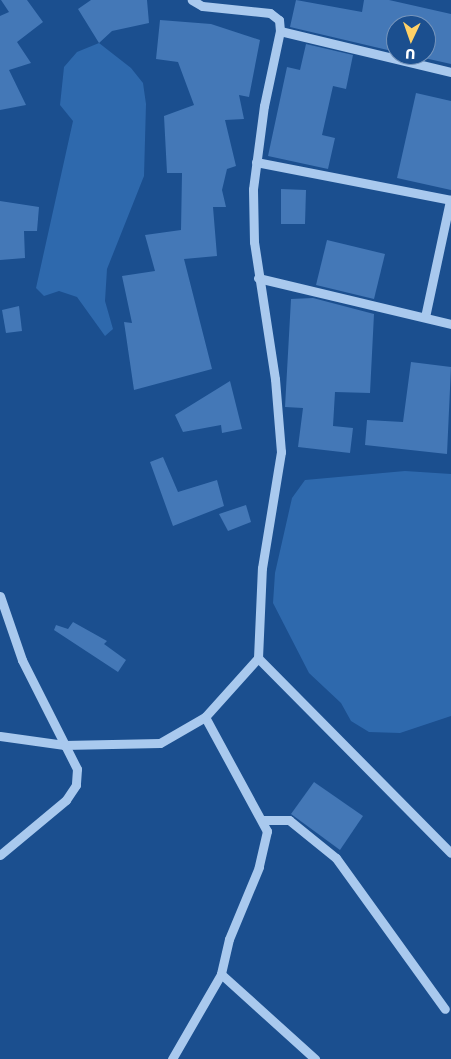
<!DOCTYPE html>
<html>
<head>
<meta charset="utf-8">
<style>
  body { margin:0 }
  #map { position:relative; width:451px; height:1059px; overflow:hidden; background:#1b4f8f; font-family:Poppins,sans-serif }
  div>[style] { position:absolute }
  [style*='--x'] { left:calc(var(--x)*1px); top:calc(var(--y)*1px); width:calc(var(--w)*1px); rotate:calc(var(--a)*1deg) }
  .green>* { inset:0; background:#2e69ad }
  .building>* { inset:0; background:#4478b7 }
  .minor>* { height:9px; margin:-4.5px; padding:0 4.5px; transform-origin:4.5px; border-radius:4.5px; background:#a9c9ee }
  span { translate:-50% -50%; white-space:nowrap; text-align:center; line-height:1.15; -webkit-text-stroke:4px #1b4f8f; paint-order:stroke }
  .north { position:absolute; left:386px; top:15px; width:50px; height:50px; box-sizing:border-box; background:#1b4f8f; border:1px solid #7695bc; border-radius:50%; rotate:183deg; font-size:14px; font-weight:700; line-height:20px; text-align:center; color:#fff }
  .north::after { content:''; display:block; margin:auto; width:18px; height:22px; background:#ffd166; clip-path:polygon(50% 0,100% 100%,50% 72%,0 100%) }
</style>
</head>
<body>
<div id="map">
  <div class="green">
    <div style="clip-path:polygon(99px 43px,131px 68px,143px 83px,146px 104px,144px 176px,107px 269px,105px 301px,113px 329px,105px 336px,77px 297px,59px 291px,44px 296px,36px 288px,73px 121px,60px 105px,64px 67px,77px 52px)"></div>
    <div style="clip-path:polygon(405px 471px,451px 474px,451px 716px,400px 733px,369px 732px,351px 721px,341px 703px,309px 673px,273px 603px,275px 573px,292px 498px,305px 480px)"></div>
  </div>
  <div class="building">
    <div style="clip-path:polygon(1px 0,27px 0,43px 22px,17px 42px,31px 63px,9px 70px,26px 105px,0 110px,0 16px,9px 12px)"></div>
    <div style="clip-path:polygon(91px 0,147px 0,149px 23px,112px 31px,99px 43px,78px 9px)"></div>
    <div style="clip-path:polygon(296px 0,362px 12px,364px 0,389px 0,451px 14px,451px 64px,411px 55px,426px 55px,426px 25px,396px 25px,396px 52px,290px 27px)"></div>
    <div style="clip-path:polygon(160px 20px,211px 24px,260px 40px,249px 97px,239px 95px,244px 119px,225px 120px,236px 166px,227px 169px,222px 190px,226px 207px,213px 207px,217px 256px,184px 259px,212px 369px,134px 390px,124px 322px,132px 323px,122px 276px,155px 271px,145px 235px,181px 230px,182px 173px,167px 173px,164px 116px,194px 105px,178px 62px,156px 59px)"></div>
    <div style="clip-path:polygon(306px 44px,353px 55px,346px 89px,333px 86px,322px 135px,335px 138px,328px 169px,268px 156px,287px 67px,300px 70px)"></div>
    <div style="clip-path:polygon(416px 93px,451px 101px,451px 190px,397px 178px)"></div>
    <div style="clip-path:polygon(281px 189px,306px 190px,305px 224px,281px 224px)"></div>
    <div style="clip-path:polygon(0 201px,39px 207px,37px 231px,24px 231px,25px 258px,0 260px)"></div>
    <div style="clip-path:polygon(327px 240px,385px 254px,374px 299px,316px 285px)"></div>
    <div style="clip-path:polygon(313px 298px,374px 314px,370px 393px,335px 392px,333px 426px,353px 428px,350px 453px,298px 447px,303px 408px,285px 407px,291px 299px)"></div>
    <div style="clip-path:polygon(19px 306px,22px 331px,6px 333px,2px 310px)"></div>
    <div style="clip-path:polygon(411px 362px,451px 367px,447px 454px,365px 445px,367px 420px,403px 422px)"></div>
    <div style="clip-path:polygon(230px 381px,242px 429px,222px 433px,221px 425px,183px 432px,175px 415px)"></div>
    <div style="clip-path:polygon(163px 457px,178px 492px,217px 480px,224px 506px,173px 526px,150px 462px)"></div>
    <div style="clip-path:polygon(246px 505px,251px 522px,228px 531px,219px 514px)"></div>
    <div style="clip-path:polygon(73px 622px,107px 641px,104px 644px,126px 660px,118px 672px,54px 630px,56px 625px,68px 629px)"></div>
    <div style="clip-path:polygon(314px 782px,363px 816px,340px 850px,291px 814px)"></div>
  </div>
  <div class="minor">
    <div style="--x:280;--y:31;--w:176;--a:13.5"></div>
    <div style="--x:256;--y:162;--w:199;--a:11"></div>
    <div style="--x:258;--y:278;--w:198;--a:13.4"></div>
    <div style="--x:425;--y:317;--w:120;--a:-77.9"></div>
    <div style="--x:0;--y:596;--w:68;--a:71"></div>
    <div style="--x:22;--y:660;--w:122;--a:63.2"></div>
    <div style="--x:77;--y:769;--w:16;--a:94"></div>
    <div style="--x:76;--y:785;--w:18;--a:124"></div>
    <div style="--x:66;--y:800;--w:86;--a:140.2"></div>
    <div style="--x:258;--y:658;--w:274;--a:45.3"></div>
    <div style="--x:205;--y:717;--w:130;--a:61.5"></div>
    <div style="--x:267;--y:831;--w:37;--a:103"></div>
    <div style="--x:259;--y:867;--w:78;--a:112.6"></div>
    <div style="--x:229;--y:939;--w:36;--a:103"></div>
    <div style="--x:221;--y:974;--w:127;--a:42.1"></div>
    <div style="--x:0;--y:736;--w:65;--a:8"></div>
    <div style="--x:64;--y:745;--w:96;--a:-1.2"></div>
    <div style="--x:160;--y:743;--w:52;--a:-30"></div>
    <div style="--x:205;--y:717;--w:79;--a:-48.1"></div>
    <div style="--x:258;--y:658;--w:90;--a:-87.5"></div>
    <div style="--x:262;--y:568;--w:118;--a:-80.7"></div>
    <div style="--x:281;--y:452;--w:73;--a:-94.7"></div>
    <div style="--x:275;--y:379;--w:139;--a:-98.7"></div>
    <div style="--x:254;--y:242;--w:53;--a:-91.1"></div>
    <div style="--x:253;--y:189;--w:84;--a:-82.5"></div>
    <div style="--x:264;--y:106;--w:77;--a:-78"></div>
    <div style="--x:280;--y:31;--w:11;--a:-95"></div>
    <div style="--x:279;--y:20;--w:11;--a:-142"></div>
    <div style="--x:270;--y:13;--w:68;--a:-174.1"></div>
    <div style="--x:202;--y:6;--w:12;--a:-149"></div>
    <div style="--x:264;--y:820;--w:25;--a:0"></div>
    <div style="--x:289;--y:820;--w:60;--a:39"></div>
    <div style="--x:336;--y:858;--w:186;--a:54.2"></div>
    <div style="--x:172;--y:1059;--w:98;--a:-60"></div>
  </div>
  <div class="north">U</div>
</div>
</body>
</html>
